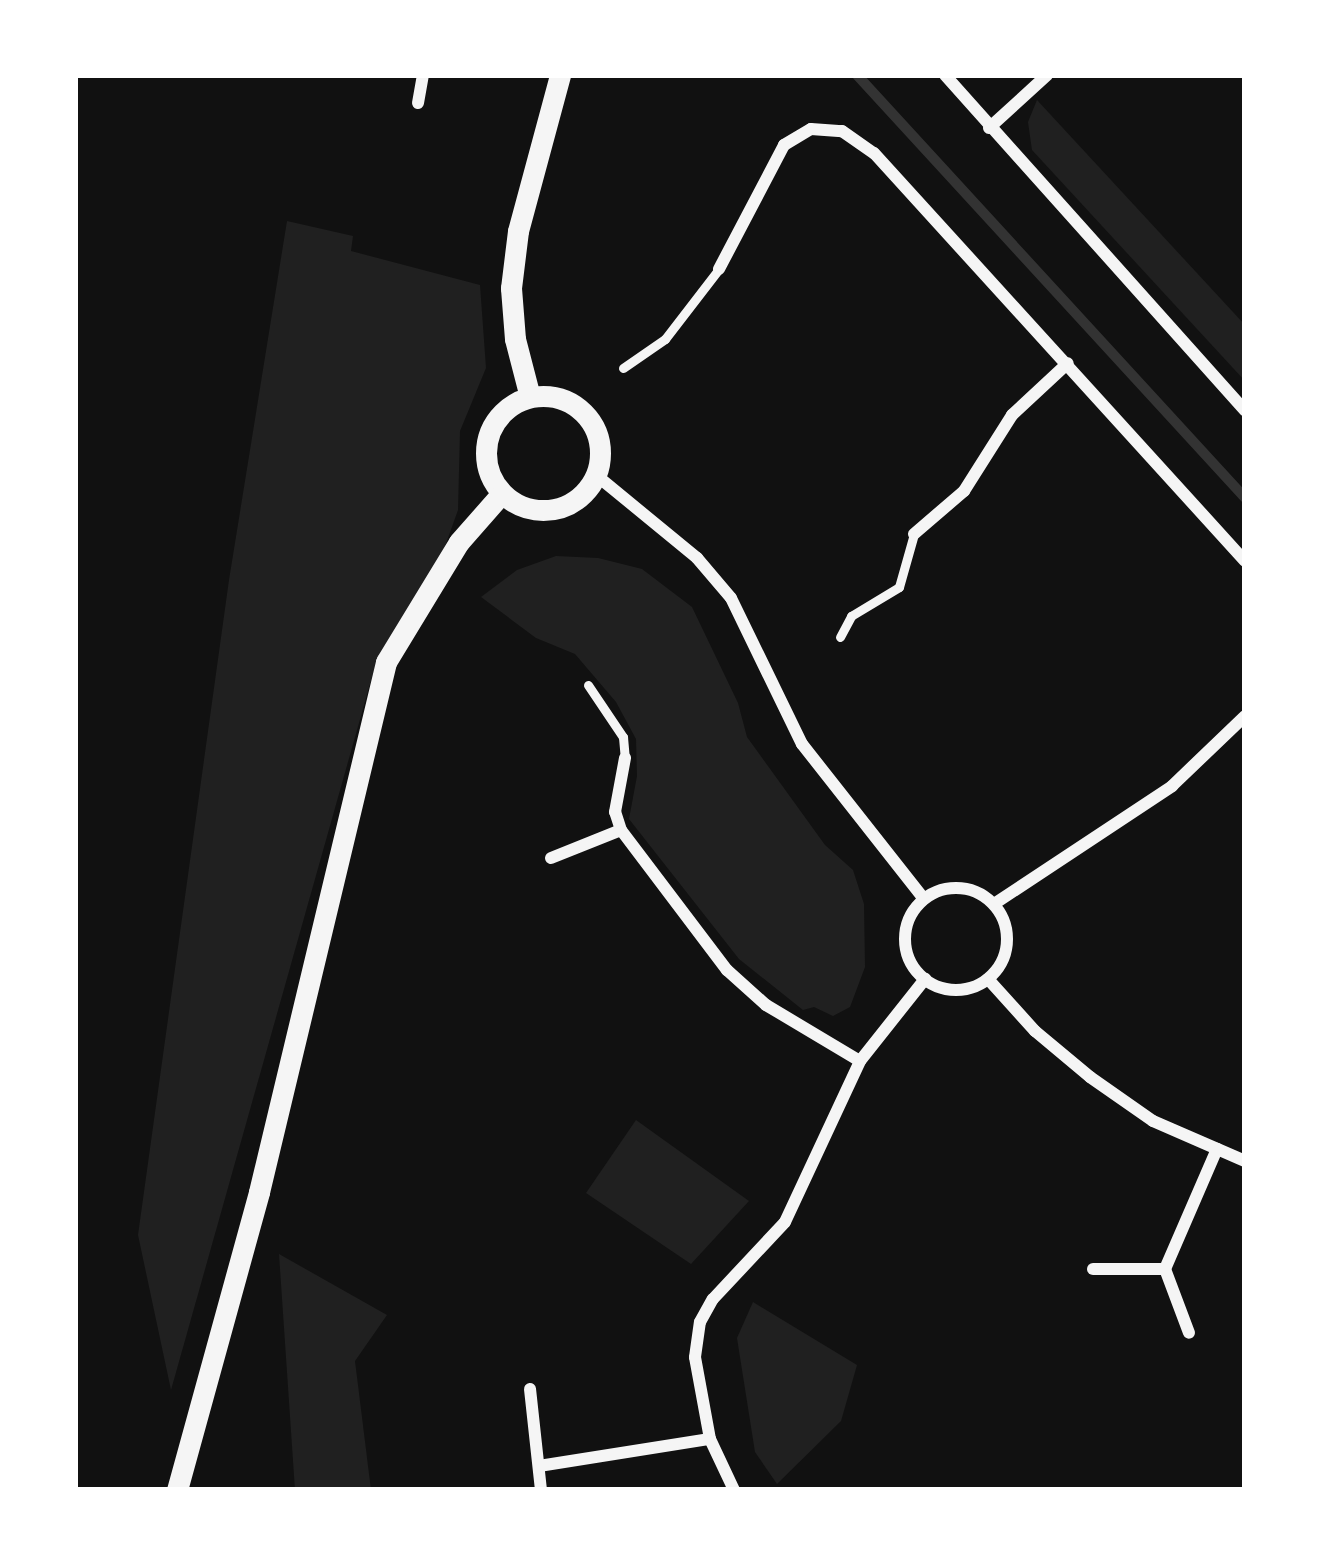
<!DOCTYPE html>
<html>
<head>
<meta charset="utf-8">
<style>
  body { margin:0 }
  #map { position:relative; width:1320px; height:1565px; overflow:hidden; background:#111; font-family:Helvetica,sans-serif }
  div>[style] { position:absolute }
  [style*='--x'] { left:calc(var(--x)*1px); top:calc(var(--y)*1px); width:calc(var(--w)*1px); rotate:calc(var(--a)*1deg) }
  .green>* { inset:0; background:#202020 }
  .stream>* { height:10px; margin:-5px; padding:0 5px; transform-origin:5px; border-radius:5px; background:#333 }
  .service>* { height:9px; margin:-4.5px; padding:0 4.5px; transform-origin:4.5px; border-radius:4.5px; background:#f5f5f5 }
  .minor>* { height:12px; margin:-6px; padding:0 6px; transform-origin:6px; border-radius:6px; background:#f5f5f5 }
  .minor>.ring { margin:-6px; padding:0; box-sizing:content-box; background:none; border:12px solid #f5f5f5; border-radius:50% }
  .tertiary>* { height:21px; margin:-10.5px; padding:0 10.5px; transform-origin:10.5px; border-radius:10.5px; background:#f5f5f5 }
  .tertiary>.ring { margin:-10.5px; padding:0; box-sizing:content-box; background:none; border:21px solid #f5f5f5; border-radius:50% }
  span { translate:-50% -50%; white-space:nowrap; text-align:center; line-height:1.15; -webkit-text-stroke:12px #fff; paint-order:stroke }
  .frame { position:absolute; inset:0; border:78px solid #fff; pointer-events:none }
</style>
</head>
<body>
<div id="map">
  <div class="green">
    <div style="clip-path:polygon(1037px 100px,1245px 325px,1245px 381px,1032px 150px,1028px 122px)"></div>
    <div style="clip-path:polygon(287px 221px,353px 236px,351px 251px,480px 285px,486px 368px,460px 431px,458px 510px,443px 552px,377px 659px,171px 1390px,138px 1235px,229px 580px)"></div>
    <div style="clip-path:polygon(556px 556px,598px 558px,642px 569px,692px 607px,738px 703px,747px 737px,825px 845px,853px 870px,864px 904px,865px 967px,850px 1007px,833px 1016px,814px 1007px,803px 1010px,739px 959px,629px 819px,637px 776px,636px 739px,616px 702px,575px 654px,536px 638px,481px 597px,517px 570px)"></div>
    <div style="clip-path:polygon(636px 1120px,749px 1201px,691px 1264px,586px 1193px)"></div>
    <div style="clip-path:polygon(279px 1254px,387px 1315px,355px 1361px,371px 1490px,295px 1490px)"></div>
    <div style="clip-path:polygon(753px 1302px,857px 1365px,841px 1421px,777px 1484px,755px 1452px,737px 1338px)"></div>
  </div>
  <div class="stream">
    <div style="--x:857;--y:75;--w:574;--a:47.47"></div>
  </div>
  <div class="service">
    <div style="--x:623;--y:368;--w:51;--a:-34.6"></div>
    <div style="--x:665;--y:339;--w:88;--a:-52.4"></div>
    <div style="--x:840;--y:637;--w:24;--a:-62"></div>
    <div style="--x:851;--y:616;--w:56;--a:-31.1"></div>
    <div style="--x:899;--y:587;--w:55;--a:-74.2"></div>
    <div style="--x:588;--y:685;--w:63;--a:56.1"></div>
    <div style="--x:623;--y:737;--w:21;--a:85"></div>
  </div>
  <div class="minor">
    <div style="--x:945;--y:75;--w:450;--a:48.2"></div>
    <div style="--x:418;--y:103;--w:28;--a:-80"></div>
    <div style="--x:989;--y:128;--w:79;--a:-42.4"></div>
    <div style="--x:719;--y:269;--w:140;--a:-62.3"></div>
    <div style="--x:784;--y:145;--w:31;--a:-31"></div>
    <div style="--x:811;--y:129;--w:31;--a:4"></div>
    <div style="--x:842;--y:131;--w:39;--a:35"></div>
    <div style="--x:874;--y:153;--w:551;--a:47.72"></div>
    <div style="--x:596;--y:475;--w:131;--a:39.4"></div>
    <div style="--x:697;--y:558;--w:52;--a:49.6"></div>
    <div style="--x:731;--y:598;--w:162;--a:64.1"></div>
    <div style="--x:802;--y:744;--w:197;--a:51.8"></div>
    <div style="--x:914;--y:534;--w:66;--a:-40.7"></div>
    <div style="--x:964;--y:491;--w:90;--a:-57.7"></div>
    <div style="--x:1012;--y:415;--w:76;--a:-42.9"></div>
    <div style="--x:621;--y:830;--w:19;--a:-108"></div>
    <div style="--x:615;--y:812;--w:55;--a:-79.5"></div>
    <div style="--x:551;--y:858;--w:75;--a:-21.8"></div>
    <div style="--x:621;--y:830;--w:176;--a:52.9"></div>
    <div style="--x:727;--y:970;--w:52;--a:41.9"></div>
    <div style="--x:766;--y:1005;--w:109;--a:30.8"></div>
    <div class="ring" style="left:905px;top:888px;width:90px;height:90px"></div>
    <div style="--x:994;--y:904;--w:214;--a:-33.5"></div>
    <div style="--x:1172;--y:786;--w:101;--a:-43.8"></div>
    <div style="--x:988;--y:979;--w:70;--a:47.9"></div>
    <div style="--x:1035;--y:1031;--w:72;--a:39.9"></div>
    <div style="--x:1090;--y:1077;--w:77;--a:34.9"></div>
    <div style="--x:1153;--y:1121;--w:100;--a:23.5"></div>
    <div style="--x:1093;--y:1269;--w:72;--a:0"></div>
    <div style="--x:1165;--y:1269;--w:68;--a:69.4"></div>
    <div style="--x:1165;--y:1269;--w:131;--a:-66.6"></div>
    <div style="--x:530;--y:1389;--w:102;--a:83.8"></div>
    <div style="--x:539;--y:1466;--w:173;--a:-9"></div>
    <div style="--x:734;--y:1490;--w:56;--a:-115.2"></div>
    <div style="--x:710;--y:1439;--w:83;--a:-100.4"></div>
    <div style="--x:695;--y:1357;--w:35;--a:-82"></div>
    <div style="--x:700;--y:1322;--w:26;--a:-61"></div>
    <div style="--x:713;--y:1299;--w:105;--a:-46.9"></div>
    <div style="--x:785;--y:1222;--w:178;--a:-65"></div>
    <div style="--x:860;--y:1061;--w:105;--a:-51.6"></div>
  </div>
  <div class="tertiary">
    <div class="ring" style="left:486px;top:396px;width:93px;height:93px"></div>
    <div style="--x:530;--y:397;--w:60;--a:-104.5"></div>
    <div style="--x:515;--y:339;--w:51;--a:-94.5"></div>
    <div style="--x:511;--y:288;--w:57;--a:-83"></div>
    <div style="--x:518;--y:231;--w:162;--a:-74.9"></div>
    <div style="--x:177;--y:1490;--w:309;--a:-74.6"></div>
    <div style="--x:259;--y:1192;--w:545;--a:-76.52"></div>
    <div style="--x:386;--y:662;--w:140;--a:-58.7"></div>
    <div style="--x:459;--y:542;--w:65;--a:-48.7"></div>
  </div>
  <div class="frame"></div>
</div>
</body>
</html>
